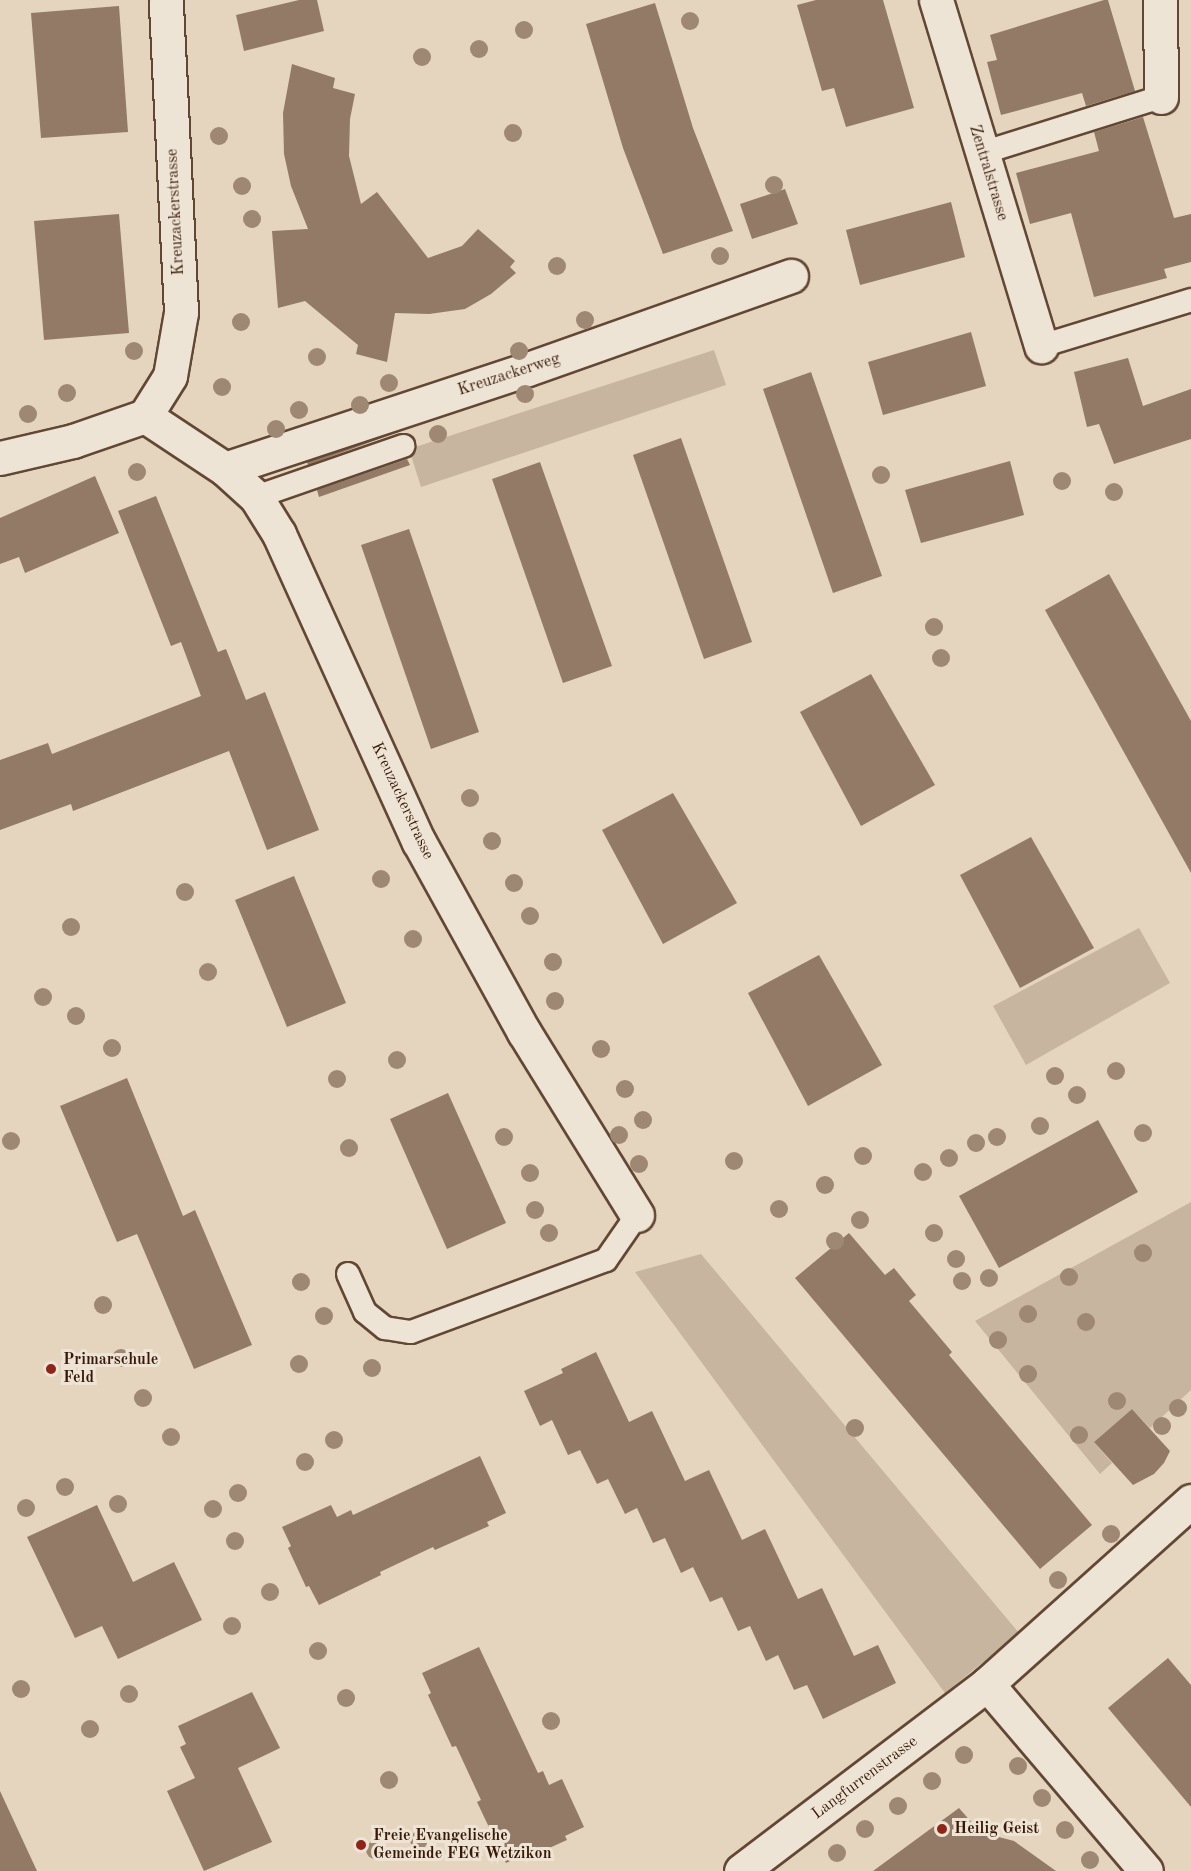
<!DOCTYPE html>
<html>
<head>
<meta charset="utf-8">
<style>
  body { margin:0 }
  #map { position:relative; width:1191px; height:1871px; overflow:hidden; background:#e5d5be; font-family:"Old Standard TT",serif }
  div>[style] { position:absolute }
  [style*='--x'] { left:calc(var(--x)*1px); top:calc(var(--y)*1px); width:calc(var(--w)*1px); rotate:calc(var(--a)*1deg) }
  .green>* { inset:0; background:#c8b59f }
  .building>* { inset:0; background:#927a66 }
  .roads { filter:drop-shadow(2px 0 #634735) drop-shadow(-2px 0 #634735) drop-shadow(0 2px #634735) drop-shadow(0 -2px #634735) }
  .lane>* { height:22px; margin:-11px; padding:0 11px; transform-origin:11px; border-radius:11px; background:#eee4d5 }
  .street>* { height:33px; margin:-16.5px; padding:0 16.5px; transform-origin:16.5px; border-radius:16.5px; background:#eee4d5 }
  .trees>* { width:18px; height:18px; margin:-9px; border-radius:50%; background:#9e8773 }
  .dots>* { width:16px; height:16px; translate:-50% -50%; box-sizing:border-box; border:3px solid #eee4d5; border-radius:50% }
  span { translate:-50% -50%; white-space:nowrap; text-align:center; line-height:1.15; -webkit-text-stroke:6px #eee4d5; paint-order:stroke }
  .street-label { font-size:16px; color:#381807 }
  .poi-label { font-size:16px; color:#381807; font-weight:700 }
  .left { translate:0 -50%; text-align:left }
</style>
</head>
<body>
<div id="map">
  <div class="green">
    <div style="clip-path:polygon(714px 350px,726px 385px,421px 487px,409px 449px)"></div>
    <div style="clip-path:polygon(1139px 928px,1170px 983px,1026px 1065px,993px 1006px)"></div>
    <div style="clip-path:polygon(1191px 1202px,1191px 1390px,1150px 1428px,1132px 1409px,1094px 1442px,1112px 1463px,1100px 1474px,975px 1321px)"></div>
    <div style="clip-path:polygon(701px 1254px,1019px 1633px,945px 1693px,635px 1272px)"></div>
  </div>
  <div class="building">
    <div style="clip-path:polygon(299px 0,317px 0,324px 31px,244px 51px,236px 15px)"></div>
    <div style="clip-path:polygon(816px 0,883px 0,914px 108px,846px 127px,834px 88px,822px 91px,797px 5px)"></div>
    <div style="clip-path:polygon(1104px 0,1108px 0,1135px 91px,1086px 106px,1082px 93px,1001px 115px,987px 62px,997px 60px,990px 35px)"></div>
    <div style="clip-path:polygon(655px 3px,693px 128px,733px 231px,663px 254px,623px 148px,586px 24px)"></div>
    <div style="clip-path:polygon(119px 6px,128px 132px,41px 138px,31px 13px)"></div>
    <div style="clip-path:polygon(292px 64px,335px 78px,333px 88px,355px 94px,350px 119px,349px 156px,361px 204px,377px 192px,428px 258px,462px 246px,478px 229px,515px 261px,510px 267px,516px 273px,491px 294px,465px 309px,429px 314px,395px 313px,387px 362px,356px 354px,358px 345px,305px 301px,278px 308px,272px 231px,308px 229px,291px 186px,284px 154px,283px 113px)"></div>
    <div style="clip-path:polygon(1143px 117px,1174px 218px,1191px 214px,1191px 262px,1164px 269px,1167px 278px,1094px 297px,1071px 213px,1030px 224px,1016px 173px,1099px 151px,1094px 132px)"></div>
    <div style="clip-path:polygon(785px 189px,798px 224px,752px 239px,740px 204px)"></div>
    <div style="clip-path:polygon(951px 202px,965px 257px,860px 285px,846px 230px)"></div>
    <div style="clip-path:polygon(119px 214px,129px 333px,44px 340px,34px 221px)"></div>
    <div style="clip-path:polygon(971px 332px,986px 386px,883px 415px,868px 362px)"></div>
    <div style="clip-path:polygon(1128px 358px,1143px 406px,1191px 389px,1191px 439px,1114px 464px,1099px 424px,1087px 427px,1074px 372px)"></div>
    <div style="clip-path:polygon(811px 372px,882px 576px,833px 593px,763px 389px)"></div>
    <div style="clip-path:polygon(398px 432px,308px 465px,307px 462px)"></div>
    <div style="clip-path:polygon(681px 438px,752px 642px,704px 659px,633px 455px)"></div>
    <div style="clip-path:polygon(407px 459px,410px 465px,319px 497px,317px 490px)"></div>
    <div style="clip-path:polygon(1010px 461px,1024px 515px,921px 543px,905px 490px)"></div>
    <div style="clip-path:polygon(540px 462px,612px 666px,563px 683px,492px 479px)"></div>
    <div style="clip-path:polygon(95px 476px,119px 533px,25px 573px,19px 557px,0 564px,0 518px)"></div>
    <div style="clip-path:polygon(156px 496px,218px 652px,226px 649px,246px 700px,265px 692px,319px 830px,267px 850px,229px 751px,73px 811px,71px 804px,0 830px,0 760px,48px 743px,52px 754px,201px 696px,181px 642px,171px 646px,118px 511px)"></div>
    <div style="clip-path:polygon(409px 529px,479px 732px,431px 749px,361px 545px)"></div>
    <div style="clip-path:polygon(1109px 574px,1191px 721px,1191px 873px,1045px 610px)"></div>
    <div style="clip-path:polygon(871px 674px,935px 785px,861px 826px,800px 712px)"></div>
    <div style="clip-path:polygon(673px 793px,737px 903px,663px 944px,602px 830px)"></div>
    <div style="clip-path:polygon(1031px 837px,1094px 948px,1020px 988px,960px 875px)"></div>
    <div style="clip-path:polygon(294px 876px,346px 1003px,287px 1027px,235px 900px)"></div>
    <div style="clip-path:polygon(819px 955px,882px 1065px,808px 1106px,748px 993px)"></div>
    <div style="clip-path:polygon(127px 1078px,183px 1216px,195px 1210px,252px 1345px,194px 1369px,137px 1234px,117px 1242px,60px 1106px)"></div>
    <div style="clip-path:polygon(448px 1093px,506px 1223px,447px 1249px,390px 1119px)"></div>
    <div style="clip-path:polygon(1098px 1120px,1138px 1192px,999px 1268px,959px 1196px)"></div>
    <div style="clip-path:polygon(849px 1233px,885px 1275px,894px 1268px,916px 1295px,909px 1301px,952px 1352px,949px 1355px,1092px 1525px,1040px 1569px,795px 1278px)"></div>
    <div style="clip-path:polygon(596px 1352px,629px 1422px,652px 1411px,685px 1481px,709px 1470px,742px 1540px,765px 1529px,798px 1599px,822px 1588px,854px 1656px,878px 1645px,896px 1683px,823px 1719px,807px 1685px,794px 1690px,778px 1655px,766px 1661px,750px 1626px,738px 1631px,722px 1597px,710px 1602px,693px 1567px,681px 1573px,665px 1538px,653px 1543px,637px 1508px,625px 1514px,608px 1479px,597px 1484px,580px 1450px,568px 1455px,552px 1420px,540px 1426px,524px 1391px,563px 1373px,561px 1369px)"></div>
    <div style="clip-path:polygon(1132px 1409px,1170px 1451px,1164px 1463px,1154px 1474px,1133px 1485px,1094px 1442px)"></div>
    <div style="clip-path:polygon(480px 1456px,506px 1513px,487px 1522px,489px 1526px,435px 1550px,433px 1547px,380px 1572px,381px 1575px,319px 1605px,309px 1586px,306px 1587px,288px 1548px,291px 1546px,282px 1527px,331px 1505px,337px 1517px,351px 1510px,353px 1515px)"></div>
    <div style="clip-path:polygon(97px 1505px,133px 1582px,174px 1562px,202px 1620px,118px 1659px,102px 1626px,75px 1638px,27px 1537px)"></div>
    <div style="clip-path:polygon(479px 1647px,538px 1773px,543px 1771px,549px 1785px,562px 1779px,584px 1827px,565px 1836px,567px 1840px,527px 1858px,526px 1854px,506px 1863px,477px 1802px,481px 1800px,456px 1746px,452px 1747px,428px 1695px,431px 1693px,422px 1673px)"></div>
    <div style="clip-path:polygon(1168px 1658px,1191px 1685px,1191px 1807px,1108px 1708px)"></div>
    <div style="clip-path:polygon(252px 1692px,280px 1748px,238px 1768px,272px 1842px,204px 1871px,167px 1791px,195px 1778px,180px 1747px,186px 1744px,178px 1726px)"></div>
    <div style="clip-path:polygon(0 1791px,37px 1871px,0 1871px)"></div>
    <div style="clip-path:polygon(959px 1808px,980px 1832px,1014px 1841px,1056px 1871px,873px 1871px)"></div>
  </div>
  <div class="roads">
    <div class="lane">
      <div style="--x:982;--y:153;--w:188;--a:-17.4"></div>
      <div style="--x:1041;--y:346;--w:157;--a:-17"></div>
      <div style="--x:256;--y:497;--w:156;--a:-19.1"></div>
      <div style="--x:348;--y:1274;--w:42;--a:65.9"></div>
      <div style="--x:365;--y:1312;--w:26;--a:39"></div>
      <div style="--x:385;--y:1328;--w:26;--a:9"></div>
      <div style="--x:411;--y:1332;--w:208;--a:-20.3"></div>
      <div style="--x:606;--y:1260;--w:55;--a:-55.4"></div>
    </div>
    <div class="street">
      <div style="--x:936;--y:0;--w:362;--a:73.1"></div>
      <div style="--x:1160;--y:0;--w:97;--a:89.4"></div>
      <div style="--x:145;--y:416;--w:96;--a:33.5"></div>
      <div style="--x:225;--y:469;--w:42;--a:42.1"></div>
      <div style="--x:256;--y:497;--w:44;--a:58.1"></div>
      <div style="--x:279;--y:534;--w:338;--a:65.6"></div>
      <div style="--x:419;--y:842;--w:217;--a:61.1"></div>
      <div style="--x:524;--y:1032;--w:215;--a:58.3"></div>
      <div style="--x:0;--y:458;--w:75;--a:-13.1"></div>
      <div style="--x:73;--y:441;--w:76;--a:-19.1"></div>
      <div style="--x:145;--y:416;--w:47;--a:-58"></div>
      <div style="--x:170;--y:376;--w:65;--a:-80.2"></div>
      <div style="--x:181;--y:312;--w:312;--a:-92.8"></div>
      <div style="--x:225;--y:469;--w:319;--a:-18.3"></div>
      <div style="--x:528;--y:369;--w:279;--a:-19.5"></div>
      <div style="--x:987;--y:1684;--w:245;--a:49.6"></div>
      <div style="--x:741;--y:1871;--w:309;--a:-37.2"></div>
      <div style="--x:987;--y:1684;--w:274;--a:-41.9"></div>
    </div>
  </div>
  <div class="trees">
    <div style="left:690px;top:21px"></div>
    <div style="left:524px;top:30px"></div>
    <div style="left:479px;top:49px"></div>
    <div style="left:422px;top:57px"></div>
    <div style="left:513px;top:133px"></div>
    <div style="left:219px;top:136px"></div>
    <div style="left:774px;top:185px"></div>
    <div style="left:242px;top:186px"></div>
    <div style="left:252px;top:219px"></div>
    <div style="left:720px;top:256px"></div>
    <div style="left:557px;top:266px"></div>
    <div style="left:585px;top:320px"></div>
    <div style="left:241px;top:322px"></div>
    <div style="left:134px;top:351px"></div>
    <div style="left:519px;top:351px"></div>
    <div style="left:317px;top:357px"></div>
    <div style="left:389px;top:383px"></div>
    <div style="left:222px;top:387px"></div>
    <div style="left:67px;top:393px"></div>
    <div style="left:525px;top:394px"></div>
    <div style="left:360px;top:405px"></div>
    <div style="left:299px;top:410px"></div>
    <div style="left:28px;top:414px"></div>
    <div style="left:276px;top:429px"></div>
    <div style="left:438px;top:434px"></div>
    <div style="left:137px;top:472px"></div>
    <div style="left:881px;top:475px"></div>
    <div style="left:1062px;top:481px"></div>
    <div style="left:1114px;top:492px"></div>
    <div style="left:934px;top:627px"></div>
    <div style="left:941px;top:658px"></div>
    <div style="left:470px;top:798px"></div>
    <div style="left:492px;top:841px"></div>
    <div style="left:381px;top:879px"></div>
    <div style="left:514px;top:883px"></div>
    <div style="left:185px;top:892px"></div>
    <div style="left:530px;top:916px"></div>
    <div style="left:71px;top:927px"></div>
    <div style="left:413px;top:939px"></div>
    <div style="left:553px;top:962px"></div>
    <div style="left:208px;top:972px"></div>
    <div style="left:43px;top:997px"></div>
    <div style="left:555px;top:1001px"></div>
    <div style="left:76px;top:1016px"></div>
    <div style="left:112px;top:1048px"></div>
    <div style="left:601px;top:1049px"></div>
    <div style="left:397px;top:1060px"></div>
    <div style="left:1116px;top:1071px"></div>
    <div style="left:1055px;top:1076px"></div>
    <div style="left:337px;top:1079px"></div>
    <div style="left:625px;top:1089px"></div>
    <div style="left:1077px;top:1095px"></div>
    <div style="left:643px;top:1120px"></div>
    <div style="left:1040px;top:1126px"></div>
    <div style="left:1143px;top:1133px"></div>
    <div style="left:619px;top:1135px"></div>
    <div style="left:504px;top:1137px"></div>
    <div style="left:997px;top:1137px"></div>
    <div style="left:11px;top:1141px"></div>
    <div style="left:976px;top:1143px"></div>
    <div style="left:349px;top:1148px"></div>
    <div style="left:863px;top:1156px"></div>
    <div style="left:949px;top:1158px"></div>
    <div style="left:734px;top:1161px"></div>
    <div style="left:639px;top:1164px"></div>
    <div style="left:923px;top:1172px"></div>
    <div style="left:530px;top:1173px"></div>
    <div style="left:825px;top:1185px"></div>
    <div style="left:779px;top:1209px"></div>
    <div style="left:535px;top:1210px"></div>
    <div style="left:860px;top:1220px"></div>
    <div style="left:549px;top:1233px"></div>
    <div style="left:934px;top:1233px"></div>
    <div style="left:835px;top:1241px"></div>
    <div style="left:1143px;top:1253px"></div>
    <div style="left:956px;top:1259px"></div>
    <div style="left:1069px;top:1277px"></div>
    <div style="left:989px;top:1278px"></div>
    <div style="left:962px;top:1281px"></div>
    <div style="left:301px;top:1282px"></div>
    <div style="left:103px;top:1305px"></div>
    <div style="left:1028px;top:1314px"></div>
    <div style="left:324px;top:1316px"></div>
    <div style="left:1086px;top:1322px"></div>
    <div style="left:998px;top:1340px"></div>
    <div style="left:121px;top:1358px"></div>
    <div style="left:299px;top:1364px"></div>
    <div style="left:372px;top:1368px"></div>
    <div style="left:1028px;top:1374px"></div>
    <div style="left:143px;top:1398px"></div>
    <div style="left:1117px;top:1401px"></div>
    <div style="left:1178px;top:1408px"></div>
    <div style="left:1162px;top:1426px"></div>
    <div style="left:855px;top:1428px"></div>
    <div style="left:1079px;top:1435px"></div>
    <div style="left:171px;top:1437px"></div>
    <div style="left:334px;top:1440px"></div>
    <div style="left:305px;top:1462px"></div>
    <div style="left:65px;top:1487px"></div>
    <div style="left:238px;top:1493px"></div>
    <div style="left:118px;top:1504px"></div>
    <div style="left:26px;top:1508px"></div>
    <div style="left:213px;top:1509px"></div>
    <div style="left:1111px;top:1534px"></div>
    <div style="left:235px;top:1541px"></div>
    <div style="left:1058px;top:1580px"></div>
    <div style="left:270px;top:1592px"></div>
    <div style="left:232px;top:1626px"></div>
    <div style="left:318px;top:1651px"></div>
    <div style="left:21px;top:1689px"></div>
    <div style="left:129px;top:1694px"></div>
    <div style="left:346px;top:1698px"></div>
    <div style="left:551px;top:1721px"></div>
    <div style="left:90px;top:1729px"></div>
    <div style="left:964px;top:1755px"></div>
    <div style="left:1018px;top:1766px"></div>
    <div style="left:389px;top:1780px"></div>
    <div style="left:932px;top:1781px"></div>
    <div style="left:1042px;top:1798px"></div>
    <div style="left:898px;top:1806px"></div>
    <div style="left:865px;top:1829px"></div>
    <div style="left:1065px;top:1830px"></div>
    <div style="left:419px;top:1840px"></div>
    <div style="left:375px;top:1850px"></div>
    <div style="left:837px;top:1853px"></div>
    <div style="left:1090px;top:1860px"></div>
  </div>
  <div class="dots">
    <div style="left:51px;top:1369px;background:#8f2418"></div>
    <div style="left:942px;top:1829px;background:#8f2418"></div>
    <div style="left:361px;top:1845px;background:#8f2418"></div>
  </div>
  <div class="street-label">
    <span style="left:988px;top:173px;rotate:73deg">Zentralstrasse</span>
    <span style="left:176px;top:212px;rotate:-93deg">Kreuzackerstrasse</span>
    <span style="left:509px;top:375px;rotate:-18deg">Kreuzackerweg</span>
    <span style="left:402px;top:801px;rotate:65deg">Kreuzackerstrasse</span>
    <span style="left:865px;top:1778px;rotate:-37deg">Langfurrenstrasse</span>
  </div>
  <div class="poi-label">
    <span class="left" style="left:63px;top:1369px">Primarschule<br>Feld</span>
    <span class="left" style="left:954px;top:1829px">Heilig Geist</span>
    <span class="left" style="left:373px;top:1845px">Freie Evangelische<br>Gemeinde FEG Wetzikon</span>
  </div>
</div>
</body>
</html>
